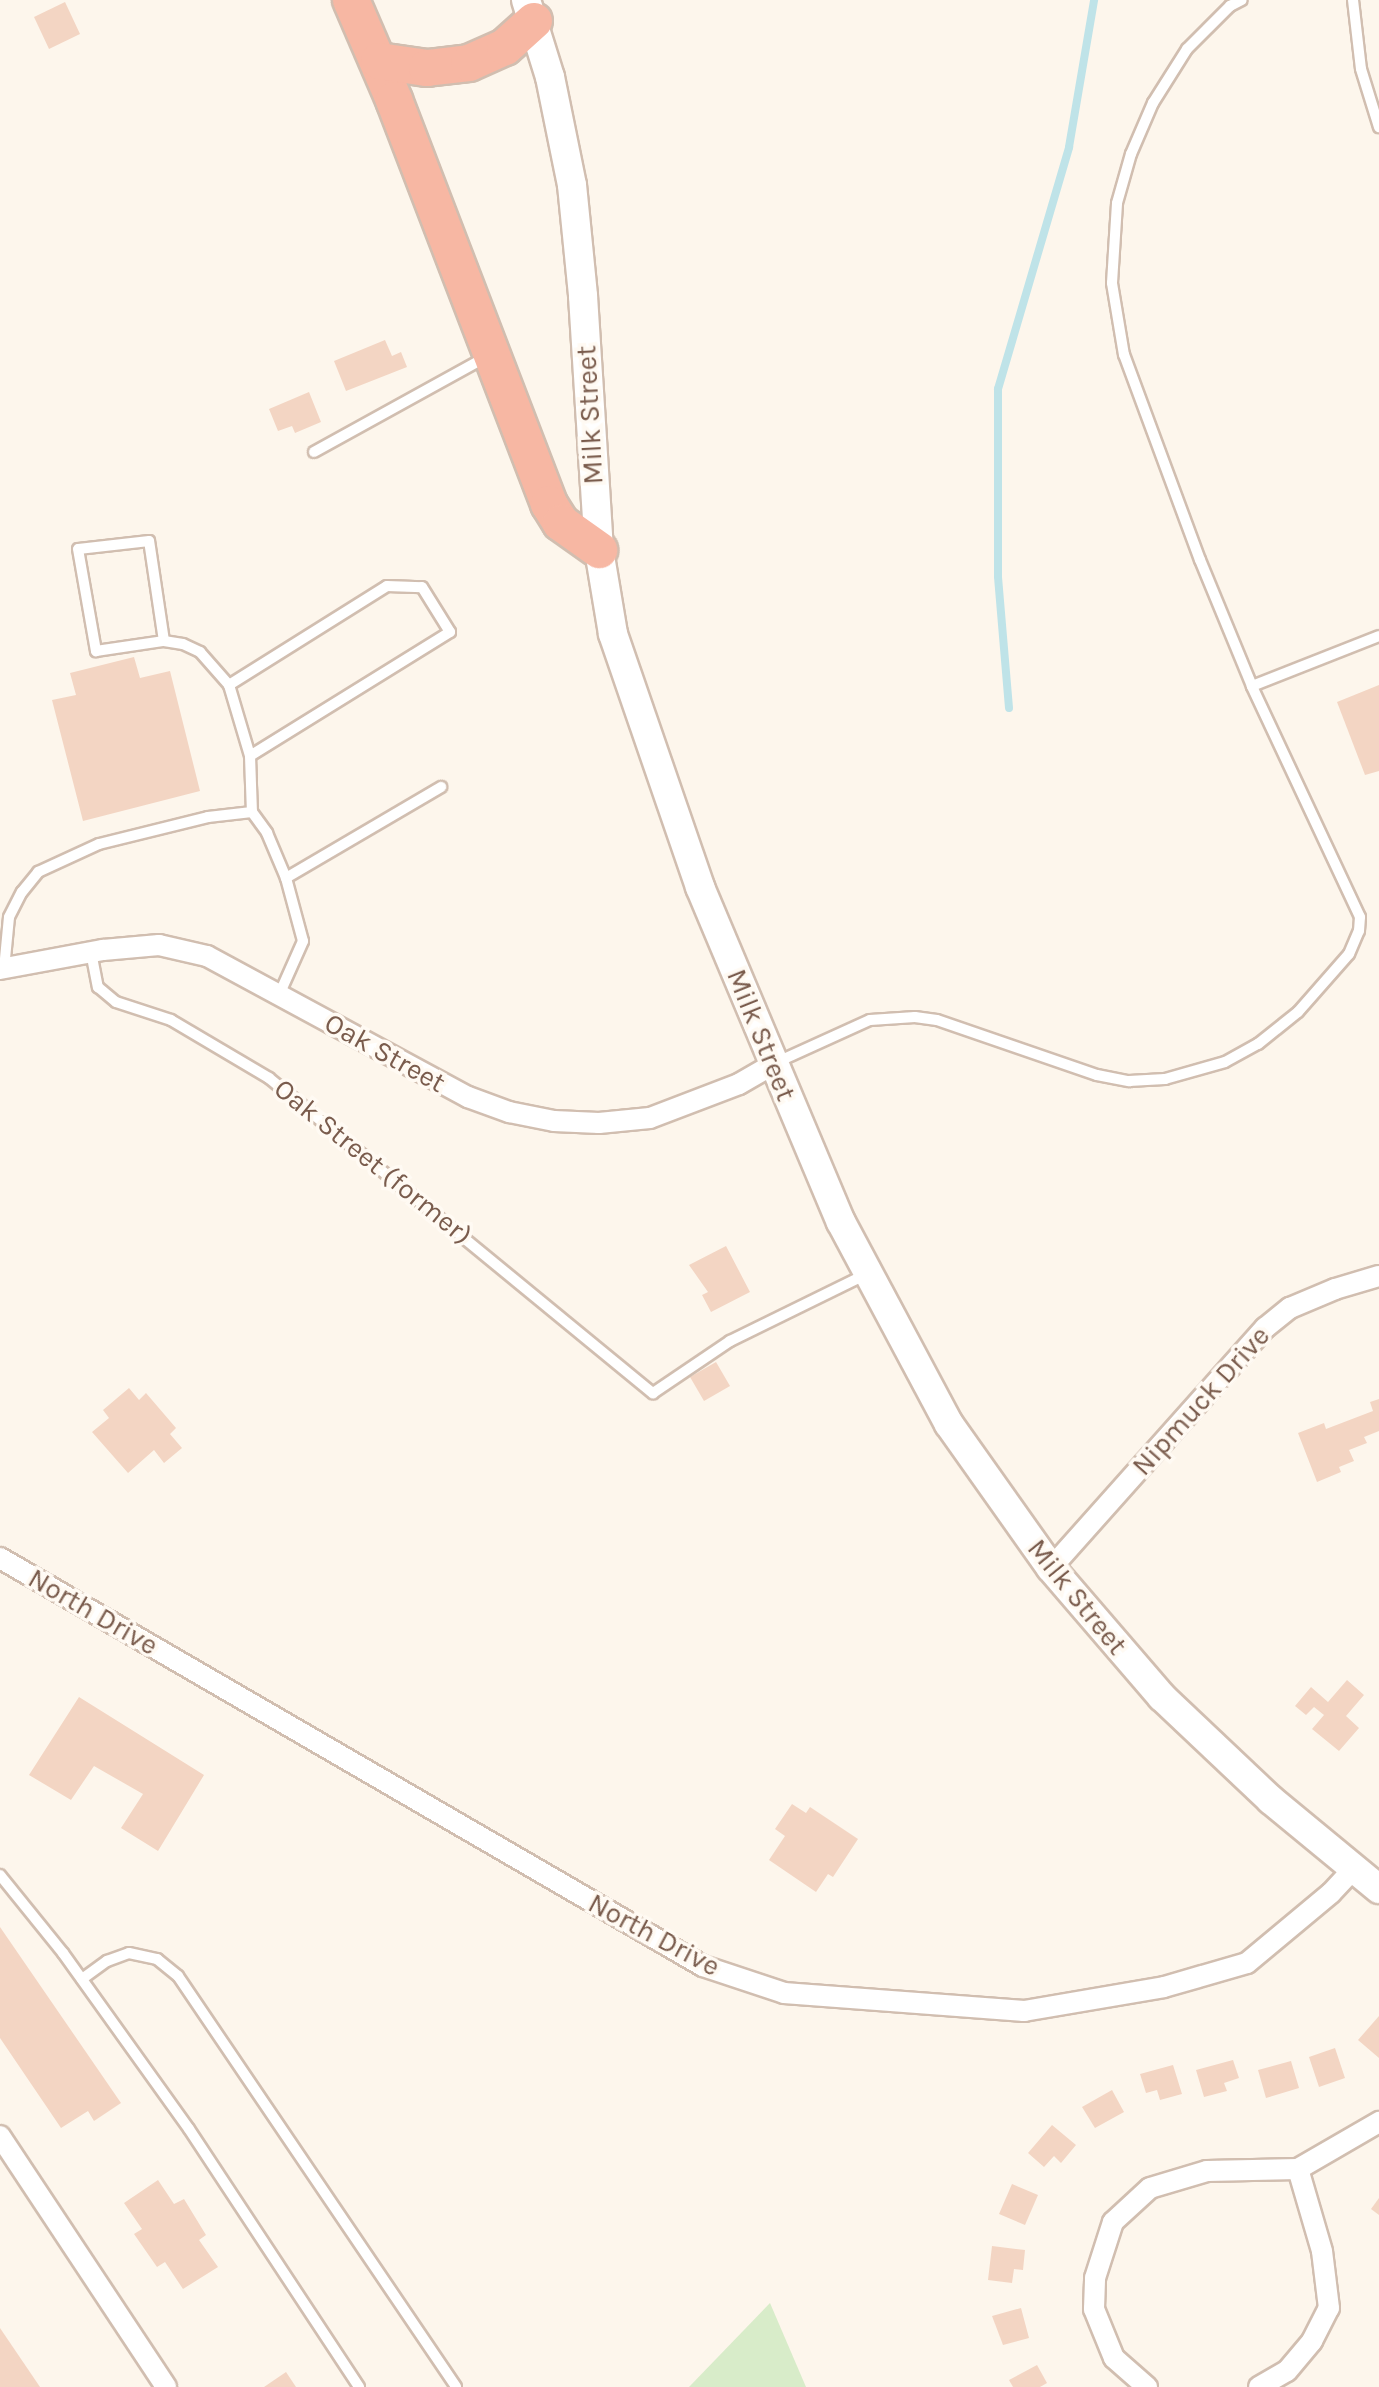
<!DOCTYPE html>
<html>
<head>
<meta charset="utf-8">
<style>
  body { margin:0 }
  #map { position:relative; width:1379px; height:2387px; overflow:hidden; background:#fdf6ec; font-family:Karla,sans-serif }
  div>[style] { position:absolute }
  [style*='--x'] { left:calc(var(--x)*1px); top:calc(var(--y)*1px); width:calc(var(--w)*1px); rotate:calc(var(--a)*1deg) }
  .green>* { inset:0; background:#d8ecc9 }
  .stream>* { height:8px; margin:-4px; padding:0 4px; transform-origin:4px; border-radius:4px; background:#bfe3e8 }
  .building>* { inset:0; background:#f3d5c3 }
  .roads { filter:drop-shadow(2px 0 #d1beb0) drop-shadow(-2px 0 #d1beb0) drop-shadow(0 2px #d1beb0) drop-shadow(0 -2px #d1beb0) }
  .lane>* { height:10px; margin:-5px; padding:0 5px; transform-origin:5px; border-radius:5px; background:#fff }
  .street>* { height:20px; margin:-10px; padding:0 10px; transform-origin:10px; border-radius:10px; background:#fff }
  .secondary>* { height:28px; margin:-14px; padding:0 14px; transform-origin:14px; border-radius:14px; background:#fff }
  .highway>* { height:36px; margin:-18px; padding:0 18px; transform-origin:18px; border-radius:18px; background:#f7b7a3 }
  span { translate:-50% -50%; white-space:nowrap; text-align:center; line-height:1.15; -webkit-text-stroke:7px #fffaf3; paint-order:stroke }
  .street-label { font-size:28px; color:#7a5c4d }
</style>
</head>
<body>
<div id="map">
  <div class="green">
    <div style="clip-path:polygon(770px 2303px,806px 2387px,689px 2387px)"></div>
  </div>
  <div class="stream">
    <div style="--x:1009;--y:708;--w:132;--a:-94.8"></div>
    <div style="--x:998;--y:576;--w:187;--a:-90"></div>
    <div style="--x:998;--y:389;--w:252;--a:-73.6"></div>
    <div style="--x:1069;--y:147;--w:149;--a:-80.3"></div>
  </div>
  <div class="building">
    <div style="clip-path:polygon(65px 2px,80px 34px,49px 49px,34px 17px)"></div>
    <div style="clip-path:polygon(385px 340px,392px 356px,401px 352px,407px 367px,346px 391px,334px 361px)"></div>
    <div style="clip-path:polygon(309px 392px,321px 422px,295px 433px,292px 426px,278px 431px,269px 409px)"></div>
    <div style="clip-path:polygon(134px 657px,140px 678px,170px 671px,200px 791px,83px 821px,52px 700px,76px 695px,70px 673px)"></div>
    <div style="clip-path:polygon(1379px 685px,1379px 771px,1365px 775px,1337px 702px)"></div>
    <div style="clip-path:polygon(726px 1246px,750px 1292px,711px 1312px,702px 1295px,708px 1292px,689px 1265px)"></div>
    <div style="clip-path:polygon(716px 1362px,730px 1386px,704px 1401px,690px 1377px)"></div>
    <div style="clip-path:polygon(129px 1388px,139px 1400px,146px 1393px,176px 1428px,170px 1434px,182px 1448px,164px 1463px,154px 1450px,128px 1473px,92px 1432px,109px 1418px,103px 1410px)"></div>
    <div style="clip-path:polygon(1379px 1399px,1379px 1431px,1364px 1437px,1367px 1443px,1349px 1450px,1354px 1461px,1339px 1467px,1341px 1472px,1317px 1482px,1298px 1433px,1324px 1423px,1326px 1429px,1373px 1411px,1370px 1402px)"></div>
    <div style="clip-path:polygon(1347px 1680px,1364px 1695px,1346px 1716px,1359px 1728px,1339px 1751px,1312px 1729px,1324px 1715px,1314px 1707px,1306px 1715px,1295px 1706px,1311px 1687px,1328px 1702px)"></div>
    <div style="clip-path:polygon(79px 1697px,204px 1775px,158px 1851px,121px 1828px,143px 1794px,94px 1766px,71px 1800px,29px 1775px)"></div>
    <div style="clip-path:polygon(792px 1804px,806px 1813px,810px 1807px,858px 1839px,833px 1877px,828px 1874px,816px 1892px,769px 1860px,785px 1836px,775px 1829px)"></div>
    <div style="clip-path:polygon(0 1927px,121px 2103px,94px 2121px,88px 2111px,61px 2128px,0 2038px)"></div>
    <div style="clip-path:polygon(1379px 2016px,1379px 2058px,1358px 2040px)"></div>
    <div style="clip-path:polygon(1335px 2048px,1345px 2078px,1319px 2087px,1309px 2057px)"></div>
    <div style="clip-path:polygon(1233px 2060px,1239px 2078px,1224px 2083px,1227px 2091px,1204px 2097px,1196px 2070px)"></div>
    <div style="clip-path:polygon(1291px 2061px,1299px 2088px,1266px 2098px,1258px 2070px)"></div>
    <div style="clip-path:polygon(1173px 2065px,1182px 2094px,1160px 2100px,1157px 2090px,1146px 2093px,1140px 2074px)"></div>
    <div style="clip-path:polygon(1112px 2090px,1124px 2112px,1095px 2128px,1082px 2107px)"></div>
    <div style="clip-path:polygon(1052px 2125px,1076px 2145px,1061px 2163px,1054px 2156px,1044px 2167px,1028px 2153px)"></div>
    <div style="clip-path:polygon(158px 2180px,174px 2204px,184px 2199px,206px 2235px,199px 2240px,218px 2267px,183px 2289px,165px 2262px,157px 2267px,134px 2234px,142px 2229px,124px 2203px)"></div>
    <div style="clip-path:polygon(1012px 2184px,1038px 2195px,1025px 2225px,999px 2214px)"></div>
    <div style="clip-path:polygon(1379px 2198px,1379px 2215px,1371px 2209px)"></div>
    <div style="clip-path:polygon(992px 2246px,1025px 2250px,1023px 2270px,1014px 2269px,1012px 2283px,988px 2280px)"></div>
    <div style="clip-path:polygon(1021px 2308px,1029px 2338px,1003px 2345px,992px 2316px)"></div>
    <div style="clip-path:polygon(0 2328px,40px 2387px,0 2387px)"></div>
    <div style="clip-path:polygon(1037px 2365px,1047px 2383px,1040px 2387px,1013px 2387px,1009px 2380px)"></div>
    <div style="clip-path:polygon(286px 2372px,296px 2387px,264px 2387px)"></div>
  </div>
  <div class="roads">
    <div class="lane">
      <div style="--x:1353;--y:0;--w:69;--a:83.4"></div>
      <div style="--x:1361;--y:69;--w:61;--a:72.8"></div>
      <div style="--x:314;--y:452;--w:196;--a:-28.9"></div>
      <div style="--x:164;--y:641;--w:101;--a:-98.5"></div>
      <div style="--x:149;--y:541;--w:71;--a:173.6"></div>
      <div style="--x:78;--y:549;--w:104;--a:80"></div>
      <div style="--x:96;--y:651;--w:69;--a:-8.4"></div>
      <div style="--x:164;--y:641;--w:19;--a:9"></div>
      <div style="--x:183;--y:644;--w:19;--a:25"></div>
      <div style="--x:200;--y:652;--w:44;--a:48.7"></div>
      <div style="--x:229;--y:685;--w:186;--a:-32.1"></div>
      <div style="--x:387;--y:586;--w:35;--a:2"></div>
      <div style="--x:422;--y:587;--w:53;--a:58.1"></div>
      <div style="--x:450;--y:632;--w:235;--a:148.2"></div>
      <div style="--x:250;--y:756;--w:56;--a:88"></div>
      <div style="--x:229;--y:685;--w:74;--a:73.5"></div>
      <div style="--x:1252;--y:686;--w:136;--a:-21.5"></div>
      <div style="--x:91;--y:952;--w:36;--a:79"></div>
      <div style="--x:98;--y:987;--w:23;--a:40"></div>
      <div style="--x:116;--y:1002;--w:58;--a:18.1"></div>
      <div style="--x:171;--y:1020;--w:114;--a:30.6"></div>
      <div style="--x:269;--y:1078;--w:497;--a:39.4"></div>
      <div style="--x:653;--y:1393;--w:93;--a:-34"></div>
      <div style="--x:730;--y:1341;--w:150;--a:-26.1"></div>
      <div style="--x:4;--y:969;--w:52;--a:-84.5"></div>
      <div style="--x:9;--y:917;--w:28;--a:-63"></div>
      <div style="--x:22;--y:892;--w:26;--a:-51"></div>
      <div style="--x:38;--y:872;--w:67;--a:-24.7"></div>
      <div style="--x:99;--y:844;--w:112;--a:-13.9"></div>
      <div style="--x:208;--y:817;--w:44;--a:-6.5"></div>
      <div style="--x:252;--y:812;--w:26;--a:54"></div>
      <div style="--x:267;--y:833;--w:49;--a:67.1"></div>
      <div style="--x:279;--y:995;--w:59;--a:-66"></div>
      <div style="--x:303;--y:941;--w:65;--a:-105.1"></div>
      <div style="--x:286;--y:878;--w:180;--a:-30.4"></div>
      <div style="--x:775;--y:1063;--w:104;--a:-24.4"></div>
      <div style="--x:870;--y:1020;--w:45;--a:-3.8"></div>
      <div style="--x:915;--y:1017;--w:22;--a:8"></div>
      <div style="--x:937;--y:1020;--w:169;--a:19"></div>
      <div style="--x:1097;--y:1075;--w:33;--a:11"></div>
      <div style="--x:1129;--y:1081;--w:36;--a:-3"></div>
      <div style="--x:1165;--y:1079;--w:62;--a:-15.8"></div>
      <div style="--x:1225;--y:1062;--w:38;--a:-29"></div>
      <div style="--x:1258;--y:1044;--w:51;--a:-38.7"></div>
      <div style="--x:1298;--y:1012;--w:77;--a:-48.7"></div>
      <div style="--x:1349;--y:954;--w:25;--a:-67"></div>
      <div style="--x:1359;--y:931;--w:14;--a:-86"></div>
      <div style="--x:1360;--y:917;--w:255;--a:-115.1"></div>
      <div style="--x:1252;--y:686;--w:136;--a:-112.4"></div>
      <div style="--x:1200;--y:560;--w:219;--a:-110.3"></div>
      <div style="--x:1124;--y:355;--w:73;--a:-99.5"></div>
      <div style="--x:1112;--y:283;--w:80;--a:-86.4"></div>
      <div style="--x:1117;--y:203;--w:51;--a:-74.1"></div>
      <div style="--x:1131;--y:154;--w:56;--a:-66.7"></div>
      <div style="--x:1153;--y:103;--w:64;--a:-57.8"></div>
      <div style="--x:1187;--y:49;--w:61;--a:-45"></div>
      <div style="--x:1230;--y:6;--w:13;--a:-27"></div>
      <div style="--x:0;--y:1875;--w:100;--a:51.1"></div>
      <div style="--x:63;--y:1953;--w:216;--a:54.4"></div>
      <div style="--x:189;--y:2129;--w:309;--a:56.6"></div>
      <div style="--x:82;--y:1979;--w:31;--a:-36"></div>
      <div style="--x:107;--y:1961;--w:23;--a:-20"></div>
      <div style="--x:129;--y:1953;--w:29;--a:12"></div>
      <div style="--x:157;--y:1959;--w:27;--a:39"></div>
      <div style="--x:178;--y:1976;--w:496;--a:55.9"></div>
    </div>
    <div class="street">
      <div style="--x:0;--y:969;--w:105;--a:-10.5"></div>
      <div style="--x:103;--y:950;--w:56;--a:-5.1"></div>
      <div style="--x:159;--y:945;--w:49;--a:12.9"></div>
      <div style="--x:207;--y:956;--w:297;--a:28.4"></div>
      <div style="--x:468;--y:1097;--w:44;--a:20.1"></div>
      <div style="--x:509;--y:1112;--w:46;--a:11.3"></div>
      <div style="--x:554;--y:1121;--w:45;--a:2.5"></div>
      <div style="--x:599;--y:1123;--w:51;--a:-5.6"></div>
      <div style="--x:650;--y:1118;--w:95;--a:-20.9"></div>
      <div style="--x:739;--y:1084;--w:38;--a:-30"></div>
      <div style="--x:0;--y:1558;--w:813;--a:30.13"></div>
      <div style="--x:703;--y:1966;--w:85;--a:18.4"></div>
      <div style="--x:784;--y:1993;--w:241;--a:4.3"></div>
      <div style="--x:1024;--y:2011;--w:142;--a:-9.7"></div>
      <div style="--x:1164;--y:1987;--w:86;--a:-16.1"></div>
      <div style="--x:1247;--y:1963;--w:109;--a:-39.8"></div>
      <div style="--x:1331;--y:1893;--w:34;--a:-47"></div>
      <div style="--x:1051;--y:1568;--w:322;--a:-48.3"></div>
      <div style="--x:1265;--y:1328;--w:32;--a:-39"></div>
      <div style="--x:1290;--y:1308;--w:49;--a:-22.9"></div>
      <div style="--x:1335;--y:1289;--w:46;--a:-16.5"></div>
      <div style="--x:0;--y:2136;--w:301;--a:56.5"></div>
      <div style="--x:1147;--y:2387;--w:44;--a:-138.7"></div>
      <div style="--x:1114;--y:2358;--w:53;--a:-112.2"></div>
      <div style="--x:1094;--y:2309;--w:31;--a:-88"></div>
      <div style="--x:1095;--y:2278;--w:59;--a:-72.2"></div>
      <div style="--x:1113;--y:2222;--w:50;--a:-42.6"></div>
      <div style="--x:1150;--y:2188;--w:59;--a:-16.6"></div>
      <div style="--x:1207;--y:2171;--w:91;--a:-1.3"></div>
      <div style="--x:1298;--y:2169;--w:94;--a:-30.1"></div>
      <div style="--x:1259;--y:2387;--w:32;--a:-30"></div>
      <div style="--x:1287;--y:2371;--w:39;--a:-50"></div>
      <div style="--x:1312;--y:2341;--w:37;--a:-63"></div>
      <div style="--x:1329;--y:2308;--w:57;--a:-97"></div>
      <div style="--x:1322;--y:2251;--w:85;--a:-106.3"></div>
    </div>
    <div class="secondary">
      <div style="--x:526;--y:0;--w:81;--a:72.7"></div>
      <div style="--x:550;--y:77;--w:110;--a:78.5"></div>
      <div style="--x:572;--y:185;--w:112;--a:84.3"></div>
      <div style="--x:583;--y:296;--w:255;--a:86.4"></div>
      <div style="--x:599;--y:550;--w:85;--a:80.5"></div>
      <div style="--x:613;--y:634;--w:268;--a:71"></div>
      <div style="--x:700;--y:887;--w:363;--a:67.2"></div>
      <div style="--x:841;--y:1222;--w:229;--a:61.9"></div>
      <div style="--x:949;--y:1424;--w:176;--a:54.7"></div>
      <div style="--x:1051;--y:1568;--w:170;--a:49.3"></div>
      <div style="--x:1162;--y:1697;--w:150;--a:43.4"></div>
      <div style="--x:1271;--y:1800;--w:140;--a:39.5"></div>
    </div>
    <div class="highway">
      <div style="--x:351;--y:0;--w:109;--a:66.7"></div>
      <div style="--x:394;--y:100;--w:433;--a:69"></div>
      <div style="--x:549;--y:504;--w:22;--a:58"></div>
      <div style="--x:561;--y:523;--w:47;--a:35.4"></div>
      <div style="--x:379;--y:61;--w:49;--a:8.3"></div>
      <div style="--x:427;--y:68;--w:42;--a:-6.8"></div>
      <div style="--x:469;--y:63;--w:39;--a:-24"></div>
      <div style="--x:505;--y:47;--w:39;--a:-42"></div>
    </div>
  </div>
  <div class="street-label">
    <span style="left:590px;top:415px;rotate:-93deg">Milk Street</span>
    <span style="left:761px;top:1035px;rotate:68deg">Milk Street</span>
    <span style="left:385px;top:1053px;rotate:29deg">Oak Street</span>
    <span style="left:373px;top:1162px;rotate:39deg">Oak Street (former)</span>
    <span style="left:1201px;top:1401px;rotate:-48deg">Nipmuck Drive</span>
    <span style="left:1077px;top:1597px;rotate:51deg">Milk Street</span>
    <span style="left:93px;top:1612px;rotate:30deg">North Drive</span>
    <span style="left:654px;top:1935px;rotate:28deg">North Drive</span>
  </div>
</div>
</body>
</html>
